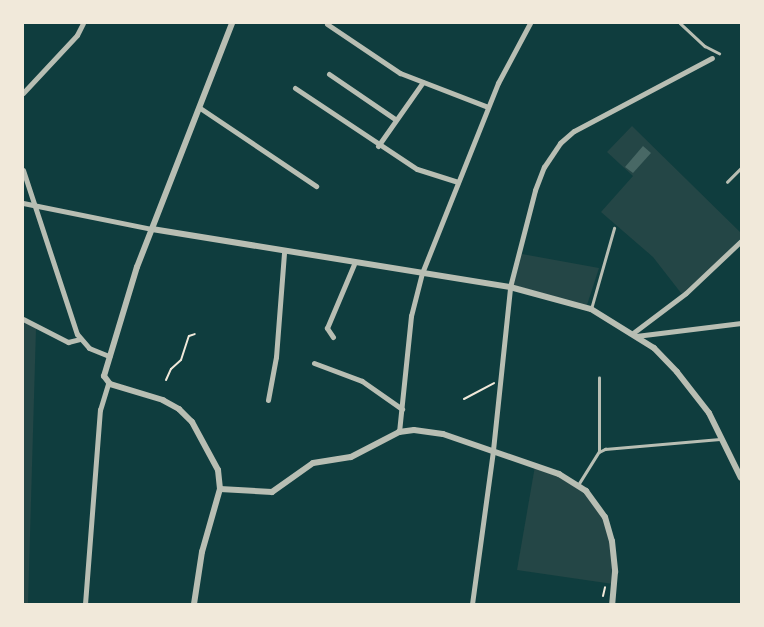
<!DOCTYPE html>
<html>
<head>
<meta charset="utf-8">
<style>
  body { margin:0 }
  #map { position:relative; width:764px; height:627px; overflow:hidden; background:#0f3d3e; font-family:"Crimson Pro",serif }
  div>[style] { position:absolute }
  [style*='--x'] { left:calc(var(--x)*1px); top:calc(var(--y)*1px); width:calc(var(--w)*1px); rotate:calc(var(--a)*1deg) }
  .green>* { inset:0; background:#244646 }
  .building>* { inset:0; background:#486865 }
  .path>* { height:2px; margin:-1px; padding:0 1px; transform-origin:1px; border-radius:1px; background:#f1e9da }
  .service>* { height:2.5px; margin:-1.25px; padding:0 1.25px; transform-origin:1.25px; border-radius:1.25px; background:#b8beb3 }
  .minor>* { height:5px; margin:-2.5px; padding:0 2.5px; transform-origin:2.5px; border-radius:2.5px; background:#b8beb3 }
  .tertiary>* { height:6px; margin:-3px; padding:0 3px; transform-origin:3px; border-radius:3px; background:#b8beb3 }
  span { translate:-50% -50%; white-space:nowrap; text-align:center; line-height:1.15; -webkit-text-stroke:5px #f1e9da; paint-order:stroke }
  .frame { position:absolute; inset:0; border:24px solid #f1e9da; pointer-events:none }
</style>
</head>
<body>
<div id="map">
  <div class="green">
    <div style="clip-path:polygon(632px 126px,741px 233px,741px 238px,686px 293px,681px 293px,653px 257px,601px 212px,633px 176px,607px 152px)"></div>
    <div style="clip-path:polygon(522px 254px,599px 268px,587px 305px,513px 285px)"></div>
    <div style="clip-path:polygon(23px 321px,36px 328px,28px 604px,23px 604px)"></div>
    <div style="clip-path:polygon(535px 466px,582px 484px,596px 500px,615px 543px,613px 584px,517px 570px)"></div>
  </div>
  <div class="building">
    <div style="clip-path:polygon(643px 146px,651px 153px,633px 173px,625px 167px)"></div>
  </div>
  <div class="path">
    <div style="--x:166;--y:380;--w:12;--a:-66"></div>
    <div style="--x:171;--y:369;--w:13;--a:-42"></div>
    <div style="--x:181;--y:360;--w:25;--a:-72"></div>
    <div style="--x:189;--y:336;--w:6;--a:-18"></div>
    <div style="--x:464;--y:399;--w:34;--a:-28"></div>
    <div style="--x:603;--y:596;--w:9;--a:-77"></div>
  </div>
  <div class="service">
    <div style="--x:680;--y:23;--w:34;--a:43"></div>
    <div style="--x:705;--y:46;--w:16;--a:27"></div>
    <div style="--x:727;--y:182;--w:20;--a:-45"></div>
    <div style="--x:591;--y:309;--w:84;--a:-74.1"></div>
    <div style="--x:599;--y:452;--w:7;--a:-27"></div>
    <div style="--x:605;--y:449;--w:115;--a:-5"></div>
    <div style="--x:578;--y:485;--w:39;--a:-58"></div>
    <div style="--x:599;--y:452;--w:74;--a:-90"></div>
  </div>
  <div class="minor">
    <div style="--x:327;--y:24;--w:88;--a:33.9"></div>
    <div style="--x:400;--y:73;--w:94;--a:21.1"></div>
    <div style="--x:329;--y:74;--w:80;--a:34.3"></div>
    <div style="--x:295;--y:88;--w:146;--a:33.6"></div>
    <div style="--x:417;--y:169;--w:43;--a:17.6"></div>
    <div style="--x:23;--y:93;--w:79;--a:-47"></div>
    <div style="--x:77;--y:35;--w:13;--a:-63"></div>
    <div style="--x:200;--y:108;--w:140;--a:33.9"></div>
    <div style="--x:378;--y:146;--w:78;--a:-54.9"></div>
    <div style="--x:23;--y:170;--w:173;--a:71.8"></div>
    <div style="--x:77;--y:334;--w:18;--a:49"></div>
    <div style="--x:89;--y:348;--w:22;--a:22"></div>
    <div style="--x:23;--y:203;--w:132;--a:11.4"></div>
    <div style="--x:23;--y:319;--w:51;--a:27.1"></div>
    <div style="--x:68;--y:342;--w:12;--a:-14"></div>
    <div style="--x:633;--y:333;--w:66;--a:-37"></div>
    <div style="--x:686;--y:293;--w:76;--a:-43.4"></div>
    <div style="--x:636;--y:336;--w:106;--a:-7.1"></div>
    <div style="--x:333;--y:337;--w:11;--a:-124"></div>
    <div style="--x:327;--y:328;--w:69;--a:-67.1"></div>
    <div style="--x:314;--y:363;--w:51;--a:20.6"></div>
    <div style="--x:362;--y:381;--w:49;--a:35"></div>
    <div style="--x:268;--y:400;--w:44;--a:-79.5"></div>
    <div style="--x:276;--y:357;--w:104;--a:-85.6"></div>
    <div style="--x:399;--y:432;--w:117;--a:-84.1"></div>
    <div style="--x:411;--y:316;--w:44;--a:-75.7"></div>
    <div style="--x:422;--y:273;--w:205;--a:-68.2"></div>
    <div style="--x:498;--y:83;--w:68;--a:-61.9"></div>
    <div style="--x:85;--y:604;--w:195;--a:-85.6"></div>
    <div style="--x:100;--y:410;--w:28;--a:-73"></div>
    <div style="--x:472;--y:604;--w:155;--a:-82.2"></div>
    <div style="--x:493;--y:450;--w:164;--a:-84"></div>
    <div style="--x:510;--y:287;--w:100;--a:-75.5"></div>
    <div style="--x:535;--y:190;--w:25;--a:-69"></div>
    <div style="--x:544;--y:167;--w:29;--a:-56"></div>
    <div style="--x:560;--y:143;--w:18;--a:-41"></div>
    <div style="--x:574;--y:131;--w:156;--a:-27.9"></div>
  </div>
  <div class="tertiary">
    <div style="--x:152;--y:229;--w:363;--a:9.2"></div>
    <div style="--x:510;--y:287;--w:84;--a:15.2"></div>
    <div style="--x:591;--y:309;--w:74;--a:31.8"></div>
    <div style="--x:654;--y:348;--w:33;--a:46"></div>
    <div style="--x:677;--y:372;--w:52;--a:52"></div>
    <div style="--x:709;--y:413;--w:72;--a:63.8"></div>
    <div style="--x:220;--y:489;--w:52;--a:3.3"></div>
    <div style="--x:272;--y:492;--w:50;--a:-35.3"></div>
    <div style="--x:313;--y:463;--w:38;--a:-9"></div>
    <div style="--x:351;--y:457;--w:54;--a:-27.5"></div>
    <div style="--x:399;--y:432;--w:15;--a:-8"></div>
    <div style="--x:414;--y:430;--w:29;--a:8"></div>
    <div style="--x:443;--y:434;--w:123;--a:19"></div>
    <div style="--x:559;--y:474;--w:32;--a:32"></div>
    <div style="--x:586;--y:491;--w:32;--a:54"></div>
    <div style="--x:605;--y:517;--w:25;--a:74"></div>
    <div style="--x:612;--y:541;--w:31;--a:84"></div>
    <div style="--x:615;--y:572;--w:32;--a:95"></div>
    <div style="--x:194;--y:604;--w:53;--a:-81.3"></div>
    <div style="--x:202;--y:552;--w:66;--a:-74.1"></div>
    <div style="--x:220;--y:489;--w:19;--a:-96"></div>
    <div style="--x:218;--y:470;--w:55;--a:-118.4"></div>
    <div style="--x:192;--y:422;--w:18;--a:-135"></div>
    <div style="--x:179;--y:409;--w:18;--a:-151"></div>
    <div style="--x:163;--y:400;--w:55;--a:-163.2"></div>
    <div style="--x:110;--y:384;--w:10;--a:-127"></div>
    <div style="--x:104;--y:376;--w:114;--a:-73.2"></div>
    <div style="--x:137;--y:267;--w:262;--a:-68.7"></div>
  </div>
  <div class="frame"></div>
</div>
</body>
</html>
